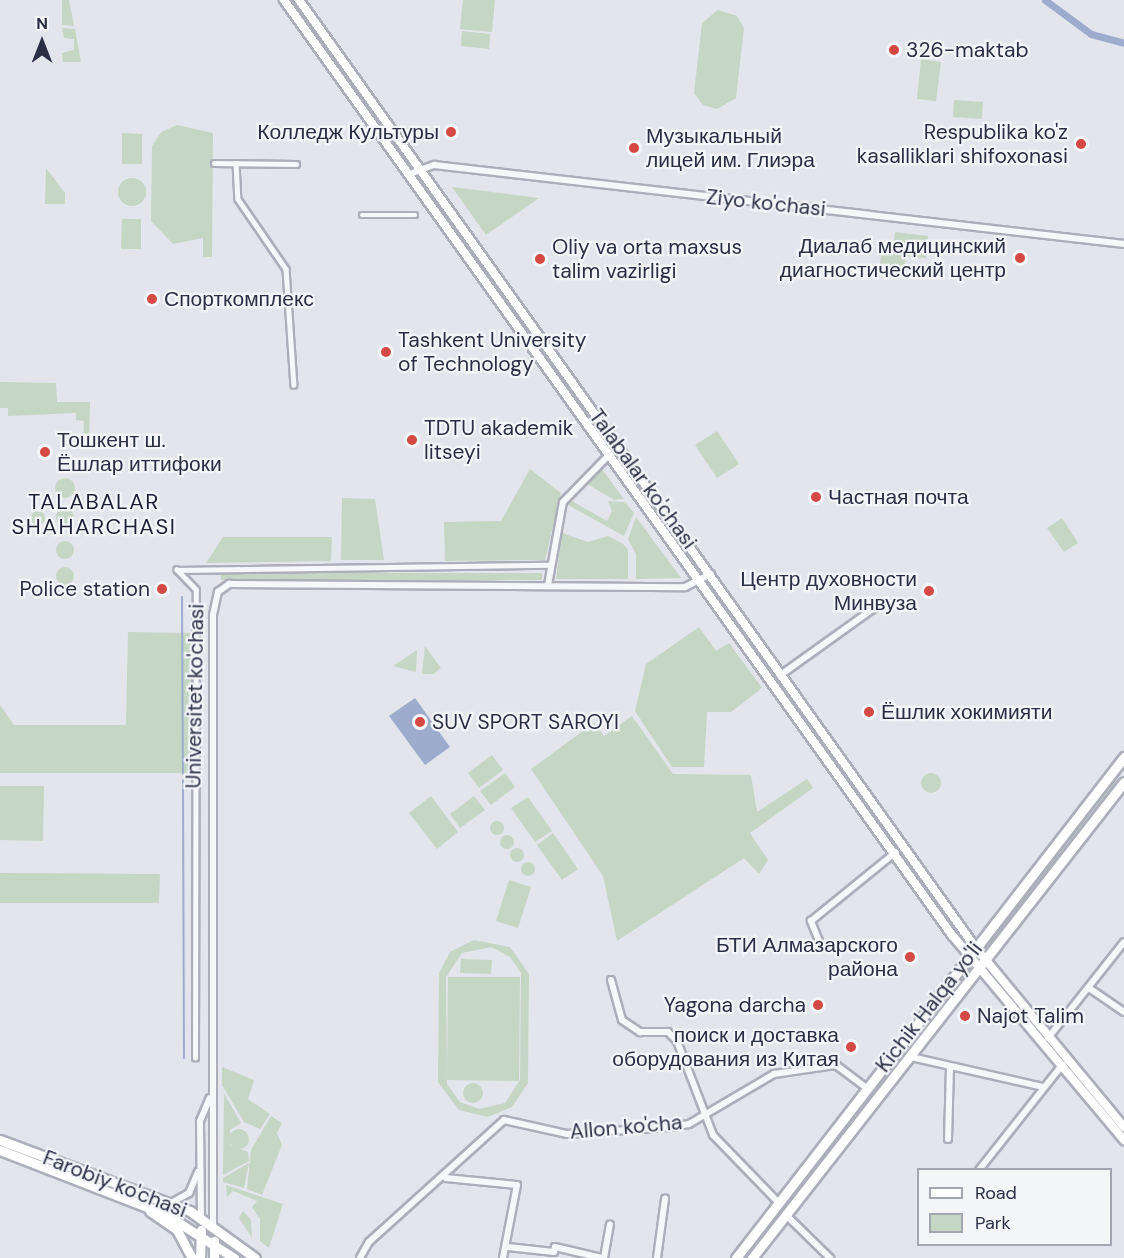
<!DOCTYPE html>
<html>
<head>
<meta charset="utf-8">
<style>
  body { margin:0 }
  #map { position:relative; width:1124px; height:1258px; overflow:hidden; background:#e3e5ec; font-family:"DM Sans",sans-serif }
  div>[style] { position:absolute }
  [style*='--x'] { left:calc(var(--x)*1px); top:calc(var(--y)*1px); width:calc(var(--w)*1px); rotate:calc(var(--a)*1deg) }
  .green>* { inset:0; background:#c5d6c4 }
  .round { border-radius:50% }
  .water>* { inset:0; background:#9dabcd }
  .stream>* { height:2px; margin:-1px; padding:0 1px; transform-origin:1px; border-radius:1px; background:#9dabcd }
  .canal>* { height:7px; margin:-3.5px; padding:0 3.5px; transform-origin:3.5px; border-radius:3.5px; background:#9dabcd }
  .roads { filter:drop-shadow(2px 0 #acaeba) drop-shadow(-2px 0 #acaeba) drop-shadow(0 2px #acaeba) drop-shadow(0 -2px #acaeba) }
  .pedestrian>* { height:4.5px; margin:-2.25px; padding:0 2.25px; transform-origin:2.25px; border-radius:2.25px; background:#f6f7fa }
  .minor>* { height:6px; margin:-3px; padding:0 3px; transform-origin:3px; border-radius:3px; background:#f6f7fa }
  .secondary>* { height:8px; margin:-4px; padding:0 4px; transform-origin:4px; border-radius:4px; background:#fff }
  .primary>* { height:9px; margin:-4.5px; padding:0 4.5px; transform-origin:4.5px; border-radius:4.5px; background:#fff }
  .trunk>* { height:9px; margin:-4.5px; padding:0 4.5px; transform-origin:4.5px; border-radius:4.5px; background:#fff }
  .dots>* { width:16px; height:16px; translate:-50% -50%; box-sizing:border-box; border:3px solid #f3f5f9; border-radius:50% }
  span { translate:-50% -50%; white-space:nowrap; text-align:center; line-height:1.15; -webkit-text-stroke:4.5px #f3f5f9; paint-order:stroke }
  .poi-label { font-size:21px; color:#2a2f45 }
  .left { translate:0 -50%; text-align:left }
  .right { translate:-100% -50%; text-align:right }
  .street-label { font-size:21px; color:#2a2f45 }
  .neighbourhood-label { font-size:22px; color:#1c2036; letter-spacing:1.5px }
  .legend { position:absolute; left:917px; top:1168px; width:195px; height:78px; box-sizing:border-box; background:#f3f5f9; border:2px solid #a3a6b1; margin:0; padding:8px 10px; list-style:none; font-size:18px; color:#2a2f45 }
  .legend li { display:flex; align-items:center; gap:12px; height:30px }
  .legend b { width:30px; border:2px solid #a3a6b1 }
  .north { position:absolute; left:12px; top:12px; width:60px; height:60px; -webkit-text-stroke:4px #f3f5f9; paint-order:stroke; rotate:0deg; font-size:16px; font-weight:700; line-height:24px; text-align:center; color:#2a2f45 }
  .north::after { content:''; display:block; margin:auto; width:21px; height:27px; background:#2a2f45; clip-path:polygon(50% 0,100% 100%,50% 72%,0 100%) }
</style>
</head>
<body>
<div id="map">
  <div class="green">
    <div style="clip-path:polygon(62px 0,69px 0,74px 26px,62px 25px)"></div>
    <div style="clip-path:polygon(463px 0,495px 0,492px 32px,460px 29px)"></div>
    <div style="clip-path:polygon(718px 10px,737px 16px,744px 28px,736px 98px,717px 109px,703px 105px,694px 93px,702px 23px)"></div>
    <div style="clip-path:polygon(62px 28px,75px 29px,81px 62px,63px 62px,62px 53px,74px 50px,74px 39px,64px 38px)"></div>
    <div style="clip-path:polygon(462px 31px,490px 34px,489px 49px,461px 46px)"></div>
    <div style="clip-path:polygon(921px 59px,941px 62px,936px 101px,917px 99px)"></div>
    <div style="clip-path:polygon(954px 100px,983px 102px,982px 119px,953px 117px)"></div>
    <div style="clip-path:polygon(177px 125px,213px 133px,212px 257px,203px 257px,203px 238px,173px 244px,151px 221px,152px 146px,161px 132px)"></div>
    <div style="clip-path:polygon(122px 133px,142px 134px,142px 164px,122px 164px)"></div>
    <div style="clip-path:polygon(46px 168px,65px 193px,65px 204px,45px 204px)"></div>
    <div class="round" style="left:118px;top:178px;width:28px;height:28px"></div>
    <div style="clip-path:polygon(452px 187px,539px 198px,486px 235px)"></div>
    <div style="clip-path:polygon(122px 219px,141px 219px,141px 249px,121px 249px)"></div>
    <div style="clip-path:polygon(895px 232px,928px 236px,926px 258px,906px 256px,904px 269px,880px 266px,881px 254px,892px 255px)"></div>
    <div style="clip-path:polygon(0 382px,56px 383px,57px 402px,90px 402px,89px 444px,83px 445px,84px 421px,76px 420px,76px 413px,8px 416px,8px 408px,0 408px)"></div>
    <div style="clip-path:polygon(717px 431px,739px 464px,717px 478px,695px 445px)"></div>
    <div style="clip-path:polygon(601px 468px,624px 499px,614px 500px,589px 485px,590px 476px)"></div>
    <div style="clip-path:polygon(530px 469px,561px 493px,545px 560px,445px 561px,444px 522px,501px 521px)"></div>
    <div class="round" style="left:55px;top:478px;width:20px;height:20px"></div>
    <div style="clip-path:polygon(342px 498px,375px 499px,384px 560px,341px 560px)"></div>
    <div style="clip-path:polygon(570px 500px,607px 521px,612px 511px,608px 501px,625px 502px,634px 513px,624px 536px,568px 505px)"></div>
    <div class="round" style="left:56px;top:508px;width:18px;height:18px"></div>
    <div class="round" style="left:31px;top:511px;width:14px;height:14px"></div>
    <div style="clip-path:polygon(636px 517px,681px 578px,636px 579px,636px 554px,628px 539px)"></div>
    <div style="clip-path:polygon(1062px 518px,1078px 543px,1064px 552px,1047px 528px)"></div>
    <div style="clip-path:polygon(562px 533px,588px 542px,608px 536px,623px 544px,628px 549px,628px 579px,556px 579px)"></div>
    <div style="clip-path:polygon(223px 537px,332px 537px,331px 561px,206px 563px)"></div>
    <div class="round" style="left:56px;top:541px;width:18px;height:18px"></div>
    <div class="round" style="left:56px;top:567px;width:18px;height:18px"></div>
    <div style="clip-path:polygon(221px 573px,542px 573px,542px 580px,221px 580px)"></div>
    <div style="clip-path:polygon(699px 627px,716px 651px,729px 643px,762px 688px,731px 712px,707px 712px,704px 767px,672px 767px,635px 711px,646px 664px)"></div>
    <div style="clip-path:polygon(128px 632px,193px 633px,192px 773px,0 773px,0 705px,14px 725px,126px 725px)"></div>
    <div style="clip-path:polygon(425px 646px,441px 668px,434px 674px,422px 674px)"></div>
    <div style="clip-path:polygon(417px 650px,416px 672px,393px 666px)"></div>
    <div style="clip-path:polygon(632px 716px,673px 774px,751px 775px,757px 812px,807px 779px,813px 788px,750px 833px,768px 860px,759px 874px,744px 858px,617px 941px,603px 876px,531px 769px,594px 723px,604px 736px)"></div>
    <div style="clip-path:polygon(492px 755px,503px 770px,479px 788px,468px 773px)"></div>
    <div style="clip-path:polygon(505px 773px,515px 787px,491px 805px,480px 791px)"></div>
    <div class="round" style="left:921px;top:773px;width:20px;height:20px"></div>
    <div style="clip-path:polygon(1115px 779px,1119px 781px,995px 940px,991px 937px)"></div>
    <div style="clip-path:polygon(0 786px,44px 786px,43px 841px,0 840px)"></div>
    <div style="clip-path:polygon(431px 796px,458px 832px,437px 849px,409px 813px)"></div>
    <div style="clip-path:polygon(474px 796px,485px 810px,460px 828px,450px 814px)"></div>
    <div style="clip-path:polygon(528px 797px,552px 831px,535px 842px,511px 808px)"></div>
    <div class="round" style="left:490px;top:821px;width:14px;height:14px"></div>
    <div style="clip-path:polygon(553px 833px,578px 869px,562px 880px,537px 845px)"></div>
    <div class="round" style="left:500px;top:835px;width:14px;height:14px"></div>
    <div class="round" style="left:510px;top:848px;width:14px;height:14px"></div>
    <div class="round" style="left:521px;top:862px;width:14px;height:14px"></div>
    <div style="clip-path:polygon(0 873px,160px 874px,159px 903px,0 903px)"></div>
    <div style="clip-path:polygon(509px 880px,531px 887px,518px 928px,496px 921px)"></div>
    <div style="clip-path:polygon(evenodd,474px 940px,510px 947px,529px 974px,528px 1083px,512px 1107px,488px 1117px,459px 1110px,438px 1082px,439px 973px,450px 952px,474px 940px,491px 947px,510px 957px,521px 973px,520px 1080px,505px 1103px,479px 1109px,460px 1102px,447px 1084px,446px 977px,462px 953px,491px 947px)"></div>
    <div style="clip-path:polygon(461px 959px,492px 960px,491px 974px,460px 973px)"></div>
    <div style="clip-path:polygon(967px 966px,971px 968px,853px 1121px,849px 1118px)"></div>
    <div style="clip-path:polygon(448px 977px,520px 977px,519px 1081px,447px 1080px)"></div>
    <div style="clip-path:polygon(222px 1067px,254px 1080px,248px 1099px,270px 1114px,260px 1129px,244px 1122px,222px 1085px)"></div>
    <div class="round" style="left:463px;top:1083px;width:20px;height:20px"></div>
    <div style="clip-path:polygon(224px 1093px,241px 1123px,230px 1130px,230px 1145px,248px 1152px,249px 1161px,223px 1175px)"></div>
    <div style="clip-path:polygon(271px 1116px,282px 1123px,277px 1133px,282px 1145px,262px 1195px,247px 1189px,251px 1150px)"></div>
    <div class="round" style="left:229px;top:1129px;width:20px;height:20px"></div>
    <div style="clip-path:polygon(841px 1131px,844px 1134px,748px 1258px,742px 1258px)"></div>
    <div style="clip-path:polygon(249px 1163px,244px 1188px,223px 1182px,223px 1178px)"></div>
    <div style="clip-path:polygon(226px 1185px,283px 1204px,269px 1248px,260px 1241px,260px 1219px,252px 1207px,257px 1201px,233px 1191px,227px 1197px)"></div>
    <div style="clip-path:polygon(243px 1211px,251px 1220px,252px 1238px,239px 1218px)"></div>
  </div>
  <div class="water">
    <div style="clip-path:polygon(415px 698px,450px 747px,425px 765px,389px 716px)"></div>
  </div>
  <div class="stream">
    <div style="--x:182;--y:597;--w:177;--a:89.7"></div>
    <div style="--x:183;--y:780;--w:278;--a:89.8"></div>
  </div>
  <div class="canal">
    <div style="--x:1045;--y:0;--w:57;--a:36.5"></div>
    <div style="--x:1091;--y:34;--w:34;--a:15"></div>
  </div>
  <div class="roads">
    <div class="pedestrian">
      <div style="--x:214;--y:163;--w:82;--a:0.7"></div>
      <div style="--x:236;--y:163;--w:36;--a:87"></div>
      <div style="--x:238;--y:199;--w:85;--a:55.6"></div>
      <div style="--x:286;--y:269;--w:116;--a:86.1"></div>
      <div style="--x:362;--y:215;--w:53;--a:0"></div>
      <div style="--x:286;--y:300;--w:26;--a:0"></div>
      <div style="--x:195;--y:1058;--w:468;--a:-89.9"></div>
      <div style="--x:196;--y:590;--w:28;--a:-134"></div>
      <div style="--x:177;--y:570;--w:372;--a:-0.8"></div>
    </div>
    <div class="minor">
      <div style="--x:410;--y:174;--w:26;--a:-21"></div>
      <div style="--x:434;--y:165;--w:695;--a:6.53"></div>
      <div style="--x:548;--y:585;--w:84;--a:-79.8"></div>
      <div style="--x:563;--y:502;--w:67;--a:-45.6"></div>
      <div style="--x:782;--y:674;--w:117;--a:-35.6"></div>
      <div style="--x:819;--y:941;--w:22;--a:-112"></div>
      <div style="--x:811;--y:921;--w:109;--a:-39.1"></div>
      <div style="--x:611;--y:980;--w:41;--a:74.6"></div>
      <div style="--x:622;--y:1020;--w:22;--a:34"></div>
      <div style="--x:640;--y:1032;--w:28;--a:0"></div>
      <div style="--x:668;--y:1032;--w:13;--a:45"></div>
      <div style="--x:677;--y:1041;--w:101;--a:69"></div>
      <div style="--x:713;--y:1135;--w:95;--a:45.9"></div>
      <div style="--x:1089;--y:988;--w:42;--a:34.4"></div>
      <div style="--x:1048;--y:1038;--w:122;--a:-51.6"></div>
      <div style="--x:911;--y:1057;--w:135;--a:12.8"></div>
      <div style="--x:948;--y:1139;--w:72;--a:-88.4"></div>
      <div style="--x:979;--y:1170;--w:135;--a:-51.6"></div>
      <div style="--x:446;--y:1178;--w:71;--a:5.6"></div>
      <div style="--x:517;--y:1185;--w:74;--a:100.9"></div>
      <div style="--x:171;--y:1203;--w:21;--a:-29"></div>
      <div style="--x:189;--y:1193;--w:23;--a:-67"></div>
      <div style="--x:786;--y:1215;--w:62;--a:44.3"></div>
      <div style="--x:201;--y:1218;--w:97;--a:-90.6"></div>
      <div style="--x:200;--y:1121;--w:25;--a:-67"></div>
      <div style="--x:213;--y:1227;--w:612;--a:-90"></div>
      <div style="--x:213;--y:615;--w:24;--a:-78"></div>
      <div style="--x:218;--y:592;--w:14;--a:-36"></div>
      <div style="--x:229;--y:584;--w:456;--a:0.4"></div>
      <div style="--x:685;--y:587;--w:29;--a:-27"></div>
      <div style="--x:508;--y:1247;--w:46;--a:6.2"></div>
      <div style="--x:554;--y:1252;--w:5;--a:-79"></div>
      <div style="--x:555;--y:1247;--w:48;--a:13.2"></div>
      <div style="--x:360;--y:1258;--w:18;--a:-61"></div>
      <div style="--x:369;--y:1242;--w:182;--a:-42.1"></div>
      <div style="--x:504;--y:1120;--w:65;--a:12.5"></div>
      <div style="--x:567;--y:1134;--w:105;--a:-3.8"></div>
      <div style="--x:672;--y:1127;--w:17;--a:-10"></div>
      <div style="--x:689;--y:1124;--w:99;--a:-30.5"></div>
      <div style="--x:774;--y:1074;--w:63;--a:-8.3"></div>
      <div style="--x:836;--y:1065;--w:38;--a:37"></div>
      <div style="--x:604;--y:1258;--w:34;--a:-80"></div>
      <div style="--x:657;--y:1258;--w:60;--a:-82.3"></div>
    </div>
    <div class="secondary">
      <div style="--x:284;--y:0;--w:1149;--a:54.46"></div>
      <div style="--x:952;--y:935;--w:268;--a:50"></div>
      <div style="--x:299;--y:0;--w:1164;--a:54.48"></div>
      <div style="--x:975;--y:947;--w:234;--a:50.4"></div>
    </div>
    <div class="primary">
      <div style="--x:0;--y:1140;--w:203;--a:20.5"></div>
      <div style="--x:190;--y:1211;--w:80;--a:35.9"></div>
      <div style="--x:0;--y:1150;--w:177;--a:21.2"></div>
      <div style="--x:165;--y:1214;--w:82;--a:32.5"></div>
      <div style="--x:150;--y:1211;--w:33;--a:35"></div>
      <div style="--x:177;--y:1230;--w:32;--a:62"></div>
      <div style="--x:200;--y:1258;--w:28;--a:-88"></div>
      <div style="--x:214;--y:1258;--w:17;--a:-90"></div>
    </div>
    <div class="trunk">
      <div style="--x:736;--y:1258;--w:634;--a:-52.24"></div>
      <div style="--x:752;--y:1258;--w:604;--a:-51.99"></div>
    </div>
  </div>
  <div class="dots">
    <div style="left:894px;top:50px;background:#d54944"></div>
    <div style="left:451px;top:132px;background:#d54944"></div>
    <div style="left:1081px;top:144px;background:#d54944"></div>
    <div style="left:634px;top:148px;background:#d54944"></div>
    <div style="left:1020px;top:258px;background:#d54944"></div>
    <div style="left:540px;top:259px;background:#d54944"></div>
    <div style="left:152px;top:299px;background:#d54944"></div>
    <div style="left:386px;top:352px;background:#d54944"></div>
    <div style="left:412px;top:440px;background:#d54944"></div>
    <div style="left:45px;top:452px;background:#d54944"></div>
    <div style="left:816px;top:497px;background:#d54944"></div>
    <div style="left:162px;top:589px;background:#d54944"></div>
    <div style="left:929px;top:591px;background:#d54944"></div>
    <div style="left:869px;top:712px;background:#d54944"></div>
    <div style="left:420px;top:722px;background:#d54944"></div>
    <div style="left:910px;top:957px;background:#d54944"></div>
    <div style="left:818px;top:1005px;background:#d54944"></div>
    <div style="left:965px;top:1016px;background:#d54944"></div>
    <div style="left:851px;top:1047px;background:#d54944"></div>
  </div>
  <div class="poi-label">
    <span class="left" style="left:906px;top:50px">326-maktab</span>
    <span class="right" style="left:439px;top:132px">Колледж Культуры</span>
    <span class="right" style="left:1068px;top:144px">Respublika ko'z<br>kasalliklari shifoxonasi</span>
    <span class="left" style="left:646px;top:148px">Музыкальный<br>лицей им. Глиэра</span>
    <span class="right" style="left:1006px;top:258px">Диалаб медицинский<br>диагностический центр</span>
    <span class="left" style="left:552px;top:259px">Oliy va orta maxsus<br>talim vazirligi</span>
    <span class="left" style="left:164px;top:299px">Спорткомплекс</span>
    <span class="left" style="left:398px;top:352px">Tashkent University<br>of Technology</span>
    <span class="left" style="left:424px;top:440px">TDTU akademik<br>litseyi</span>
    <span class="left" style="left:57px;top:452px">Тошкент ш.<br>Ёшлар иттифоки</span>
    <span class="left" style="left:828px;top:497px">Частная почта</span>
    <span class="right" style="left:917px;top:591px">Центр духовности<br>Минвуза</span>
    <span class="right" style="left:150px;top:589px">Police station</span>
    <span class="left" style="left:881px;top:712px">Ёшлик хокимияти</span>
    <span class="left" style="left:432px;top:722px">SUV SPORT SAROYI</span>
    <span class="right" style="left:898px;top:957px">БТИ Алмазарского<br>района</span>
    <span class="right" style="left:806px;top:1005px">Yagona darcha</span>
    <span class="left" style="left:977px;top:1016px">Najot Talim</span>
    <span class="right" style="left:839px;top:1047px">поиск и доставка<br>оборудования из Китая</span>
  </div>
  <div class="street-label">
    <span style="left:766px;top:203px;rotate:6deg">Ziyo ko'chasi</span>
    <span style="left:643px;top:479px;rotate:54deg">Talabalar ko'chasi</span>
    <span style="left:195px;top:696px;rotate:-89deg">Universitet ko'chasi</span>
    <span style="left:929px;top:1007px;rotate:-52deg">Kichik Halqa yo'li</span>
    <span style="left:626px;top:1127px;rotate:-5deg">Allon ko'cha</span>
    <span style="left:115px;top:1184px;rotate:21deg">Farobiy ko'chasi</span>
  </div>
  <div class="neighbourhood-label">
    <span style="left:94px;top:514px">TALABALAR<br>SHAHARCHASI</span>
  </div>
  <ul class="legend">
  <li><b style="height:8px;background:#fff"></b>Road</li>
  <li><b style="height:16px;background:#c5d6c4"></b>Park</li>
  </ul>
  <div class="north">N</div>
</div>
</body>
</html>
